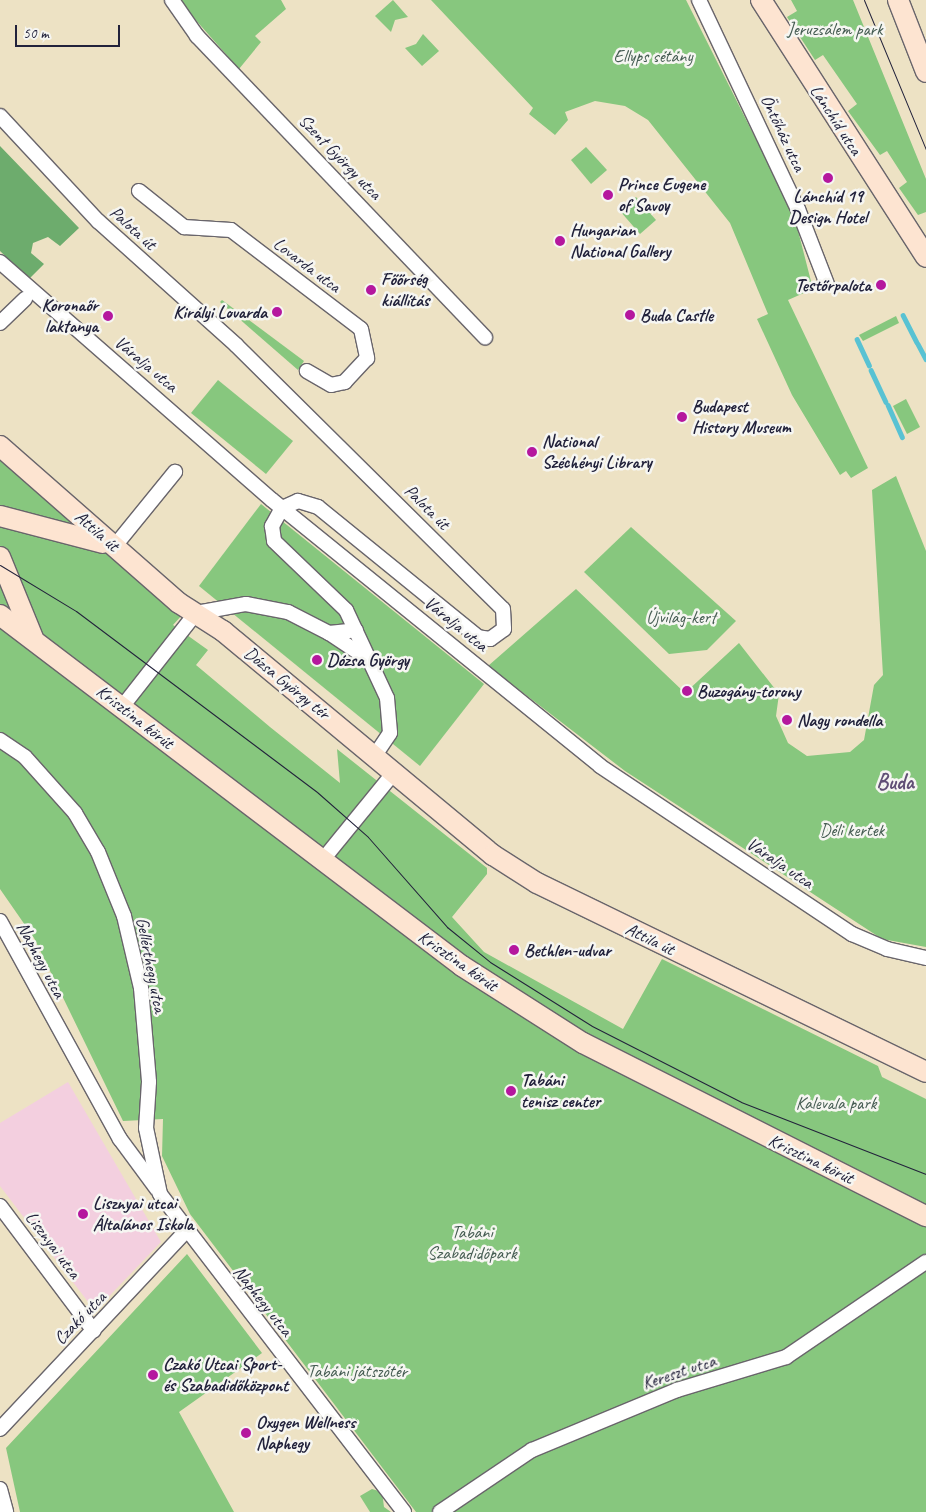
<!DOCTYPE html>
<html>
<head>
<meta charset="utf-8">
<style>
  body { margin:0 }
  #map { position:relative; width:926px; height:1512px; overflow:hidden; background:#ede2c4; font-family:Caveat,sans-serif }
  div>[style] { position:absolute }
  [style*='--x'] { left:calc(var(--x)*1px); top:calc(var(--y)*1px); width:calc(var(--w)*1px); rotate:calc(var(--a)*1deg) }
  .built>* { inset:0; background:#f3cfdf }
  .green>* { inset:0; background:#87c77e }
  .forest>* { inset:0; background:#6dac6d }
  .stream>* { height:4.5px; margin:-2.25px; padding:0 2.25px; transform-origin:2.25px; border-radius:2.25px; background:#58c2d3 }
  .roads { filter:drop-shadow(1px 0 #69656b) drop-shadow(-1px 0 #69656b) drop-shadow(0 1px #69656b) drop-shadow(0 -1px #69656b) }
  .street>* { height:14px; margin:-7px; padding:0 7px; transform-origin:7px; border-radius:7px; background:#fff }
  .secondary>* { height:20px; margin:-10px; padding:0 10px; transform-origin:10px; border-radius:10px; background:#fde4d1 }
  .tram>* { height:1px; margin:-0.5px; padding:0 0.5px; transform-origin:0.5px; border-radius:0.5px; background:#22223b }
  .dots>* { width:14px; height:14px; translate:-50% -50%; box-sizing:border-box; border:2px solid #f6f6f2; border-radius:50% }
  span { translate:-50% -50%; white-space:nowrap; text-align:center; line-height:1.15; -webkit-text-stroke:5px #f6f6f2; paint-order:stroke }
  .park-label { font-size:18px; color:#455c52 }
  .street-label { font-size:18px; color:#22223b }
  .poi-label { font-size:18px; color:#22223b; font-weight:700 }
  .left { translate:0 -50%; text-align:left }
  .right { translate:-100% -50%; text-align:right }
  .district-label { font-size:22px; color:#615076; font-weight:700 }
  .scale { position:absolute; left:15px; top:25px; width:105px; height:22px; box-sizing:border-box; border:2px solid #22223b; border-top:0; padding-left:6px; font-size:15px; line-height:18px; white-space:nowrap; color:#22223b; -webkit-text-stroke:4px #f6f6f2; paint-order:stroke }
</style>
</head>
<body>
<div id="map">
  <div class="built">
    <div style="clip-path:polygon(68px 1082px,161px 1242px,95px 1311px,0 1186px,0 1123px)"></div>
  </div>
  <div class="green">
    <div style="clip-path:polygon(178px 0,281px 0,286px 9px,255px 36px,261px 42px,239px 69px)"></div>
    <div style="clip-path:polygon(393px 0,408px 17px,395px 20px,391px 32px,375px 16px)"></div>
    <div style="clip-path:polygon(431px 0,686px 0,794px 215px,813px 289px,788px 300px,868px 468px,851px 478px,846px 471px,840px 475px,792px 395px,757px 319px,768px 314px,730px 223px,648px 120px,625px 106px,595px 101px,565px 112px,568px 120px,555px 135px,529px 114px,533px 108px)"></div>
    <div style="clip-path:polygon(791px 0,853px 0,926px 179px,926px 212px,918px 215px,899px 188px,907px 182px,887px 151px,880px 155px,848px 111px,857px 104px,823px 55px,815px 60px,787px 17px,797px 11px)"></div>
    <div style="clip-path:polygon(423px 34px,439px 51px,422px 66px,405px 48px,416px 44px)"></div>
    <div style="clip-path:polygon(586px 147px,607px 170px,591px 184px,571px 160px)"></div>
    <div style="clip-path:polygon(636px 197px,656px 220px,640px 234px,620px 211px)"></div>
    <div style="clip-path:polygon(222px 300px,304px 361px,298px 370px,220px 302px)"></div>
    <div style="clip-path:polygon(896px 316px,899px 323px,863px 341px,859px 335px)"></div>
    <div style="clip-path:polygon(218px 380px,293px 441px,266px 474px,191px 413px)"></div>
    <div style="clip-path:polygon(906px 399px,920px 427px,907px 434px,893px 406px)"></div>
    <div style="clip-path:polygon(0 455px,182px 615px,173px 625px,208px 650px,196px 665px,270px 727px,340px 783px,337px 749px,487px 868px,487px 874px,452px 917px,484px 952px,623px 1029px,662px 959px,878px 1066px,882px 1077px,926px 1099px,926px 1512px,416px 1512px,190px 1214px,162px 1156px,163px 1119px,123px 1121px,34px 938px,0 889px)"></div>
    <div style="clip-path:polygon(896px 476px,926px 551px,926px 947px,882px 939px,625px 771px,488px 666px,576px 589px,685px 693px,739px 643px,779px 694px,776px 716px,788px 743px,807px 756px,850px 752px,864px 740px,874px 685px,883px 675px,872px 490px)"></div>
    <div style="clip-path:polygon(261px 504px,484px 684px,420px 766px,199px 586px)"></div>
    <div style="clip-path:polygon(631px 527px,736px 621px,707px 650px,669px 654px,584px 572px)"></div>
    <div style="clip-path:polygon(187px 1254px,262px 1353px,179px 1412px,234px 1512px,20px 1512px,6px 1448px)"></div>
    <div style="clip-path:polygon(372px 1489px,382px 1492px,384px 1507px,391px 1512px,370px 1512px,360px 1496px)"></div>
  </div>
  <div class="forest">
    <div style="clip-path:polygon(0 146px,79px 228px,60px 246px,48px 237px,33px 243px,31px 253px,44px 264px,29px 279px,0 251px)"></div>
  </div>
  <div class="stream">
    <div style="--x:903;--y:315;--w:30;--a:63"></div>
    <div style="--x:857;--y:339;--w:29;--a:65"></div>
    <div style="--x:918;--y:344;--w:17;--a:62"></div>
    <div style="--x:871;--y:370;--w:35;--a:65"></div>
    <div style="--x:888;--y:405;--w:35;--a:66"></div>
  </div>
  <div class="roads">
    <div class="street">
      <div style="--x:172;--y:0;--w:44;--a:55.2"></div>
      <div style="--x:197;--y:36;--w:417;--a:46.3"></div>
      <div style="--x:699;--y:0;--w:231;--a:64.7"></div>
      <div style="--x:798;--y:209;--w:80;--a:68.9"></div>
      <div style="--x:0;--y:116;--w:144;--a:47"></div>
      <div style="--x:98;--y:221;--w:186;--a:41.9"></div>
      <div style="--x:236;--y:345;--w:375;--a:44.7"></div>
      <div style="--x:503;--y:609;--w:20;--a:87"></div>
      <div style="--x:504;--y:629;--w:17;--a:144"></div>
      <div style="--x:490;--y:639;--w:12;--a:-171"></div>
      <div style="--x:478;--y:637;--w:206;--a:-140.9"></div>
      <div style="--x:318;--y:507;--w:21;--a:-163"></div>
      <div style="--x:298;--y:501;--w:17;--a:156"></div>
      <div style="--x:282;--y:508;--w:21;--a:119"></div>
      <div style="--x:272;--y:526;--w:15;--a:82"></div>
      <div style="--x:274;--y:541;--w:100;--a:43.8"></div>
      <div style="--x:346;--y:610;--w:97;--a:65"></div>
      <div style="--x:387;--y:698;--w:35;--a:85"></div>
      <div style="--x:390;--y:733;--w:29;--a:124"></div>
      <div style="--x:139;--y:191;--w:58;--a:38.7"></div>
      <div style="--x:184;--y:227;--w:47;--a:3.7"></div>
      <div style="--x:231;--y:230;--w:163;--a:37.3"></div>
      <div style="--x:361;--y:329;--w:30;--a:78"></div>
      <div style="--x:367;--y:358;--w:33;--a:133"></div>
      <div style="--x:345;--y:382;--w:14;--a:168"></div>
      <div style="--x:331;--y:385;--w:28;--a:-150"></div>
      <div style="--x:0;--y:262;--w:361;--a:41.2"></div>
      <div style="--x:272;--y:500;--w:422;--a:39"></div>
      <div style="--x:600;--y:766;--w:303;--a:33.7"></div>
      <div style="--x:852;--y:934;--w:38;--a:23"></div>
      <div style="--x:887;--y:949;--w:40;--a:13"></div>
      <div style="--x:0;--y:323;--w:35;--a:-44"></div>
      <div style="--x:114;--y:547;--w:97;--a:-50.9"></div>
      <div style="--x:329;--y:633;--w:50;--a:33.7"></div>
      <div style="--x:122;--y:707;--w:120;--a:-51.8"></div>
      <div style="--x:196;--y:613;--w:51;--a:-10.2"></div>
      <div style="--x:246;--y:604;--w:43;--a:10.8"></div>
      <div style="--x:288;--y:612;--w:46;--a:27.1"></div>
      <div style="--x:329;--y:633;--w:27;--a:-6"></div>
      <div style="--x:0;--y:740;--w:30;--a:34"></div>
      <div style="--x:25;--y:757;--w:75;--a:48.2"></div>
      <div style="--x:75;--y:813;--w:45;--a:59.5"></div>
      <div style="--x:98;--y:852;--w:69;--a:67.9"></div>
      <div style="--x:124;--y:916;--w:74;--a:76.7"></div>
      <div style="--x:141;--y:988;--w:94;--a:85.1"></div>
      <div style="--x:149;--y:1082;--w:46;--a:93.7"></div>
      <div style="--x:146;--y:1128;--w:67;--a:78"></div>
      <div style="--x:160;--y:1194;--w:401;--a:52.5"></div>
      <div style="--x:321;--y:862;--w:112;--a:-50.8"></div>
      <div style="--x:0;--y:921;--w:249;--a:61.2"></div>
      <div style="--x:120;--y:1139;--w:62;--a:53.5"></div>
      <div style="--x:0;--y:1206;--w:156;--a:53.1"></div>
      <div style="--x:0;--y:1429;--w:270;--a:-46.8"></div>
      <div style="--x:0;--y:1489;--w:24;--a:75"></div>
      <div style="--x:440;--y:1512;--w:111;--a:-34"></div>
      <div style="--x:532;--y:1450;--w:157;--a:-22.5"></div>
      <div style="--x:677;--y:1390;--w:114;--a:-16.8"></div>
      <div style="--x:786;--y:1357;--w:169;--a:-34.2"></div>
    </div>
    <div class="secondary">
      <div style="--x:761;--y:0;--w:305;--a:57.3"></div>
      <div style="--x:898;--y:0;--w:77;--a:68.7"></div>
      <div style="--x:0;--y:446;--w:238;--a:41.3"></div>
      <div style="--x:179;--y:603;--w:52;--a:32.5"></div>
      <div style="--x:223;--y:631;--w:351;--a:39.7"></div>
      <div style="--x:493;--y:855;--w:52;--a:32.5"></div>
      <div style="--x:537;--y:883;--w:432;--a:25.9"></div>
      <div style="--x:0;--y:516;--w:106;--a:14.7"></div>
      <div style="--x:0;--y:557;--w:87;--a:67.8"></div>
      <div style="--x:0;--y:615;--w:580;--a:37.23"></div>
      <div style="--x:462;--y:966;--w:143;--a:32.5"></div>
      <div style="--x:583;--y:1043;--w:384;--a:26.8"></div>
    </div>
  </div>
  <div class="tram">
    <div style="--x:864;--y:0;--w:162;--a:67.5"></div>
    <div style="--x:0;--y:565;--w:89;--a:31.2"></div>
    <div style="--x:76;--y:611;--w:301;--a:36.9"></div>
    <div style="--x:317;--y:792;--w:68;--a:41.4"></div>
    <div style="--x:368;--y:837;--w:120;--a:48.7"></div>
    <div style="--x:447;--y:927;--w:55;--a:39.1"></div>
    <div style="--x:490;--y:962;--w:120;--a:32.1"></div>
    <div style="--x:592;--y:1026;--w:167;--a:27"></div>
    <div style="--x:741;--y:1102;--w:199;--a:21.3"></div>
  </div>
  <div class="dots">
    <div style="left:828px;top:178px;background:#b5179e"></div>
    <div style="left:608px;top:195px;background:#b5179e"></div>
    <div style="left:560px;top:241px;background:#b5179e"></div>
    <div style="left:881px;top:285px;background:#b5179e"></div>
    <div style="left:371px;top:290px;background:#b5179e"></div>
    <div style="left:277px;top:312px;background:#b5179e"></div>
    <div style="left:630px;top:315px;background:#b5179e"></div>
    <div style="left:108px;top:316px;background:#b5179e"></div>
    <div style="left:682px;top:417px;background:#b5179e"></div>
    <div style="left:532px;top:452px;background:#b5179e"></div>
    <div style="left:317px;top:660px;background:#b5179e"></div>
    <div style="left:687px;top:691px;background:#b5179e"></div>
    <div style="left:787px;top:720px;background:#b5179e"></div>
    <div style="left:514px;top:950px;background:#b5179e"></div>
    <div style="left:511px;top:1091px;background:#b5179e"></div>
    <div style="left:83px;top:1214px;background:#b5179e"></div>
    <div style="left:153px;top:1375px;background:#b5179e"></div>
    <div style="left:246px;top:1433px;background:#b5179e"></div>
  </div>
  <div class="park-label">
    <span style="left:835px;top:29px">Jeruzsálem park</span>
    <span style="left:653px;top:56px">Ellyps sétány</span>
    <span style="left:681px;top:617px">Újvilág-kert</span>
    <span style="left:852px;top:830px">Déli kertek</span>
    <span style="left:836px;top:1103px">Kalevala park</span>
    <span style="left:472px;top:1243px">Tabáni<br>Szabadidőpark</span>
    <span style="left:357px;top:1371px">Tabáni játszótér</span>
  </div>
  <div class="street-label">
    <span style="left:836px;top:120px;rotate:57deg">Lánchíd utca</span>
    <span style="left:783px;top:133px;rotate:65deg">Öntőház utca</span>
    <span style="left:340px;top:157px;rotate:46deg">Szent György utca</span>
    <span style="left:133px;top:228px;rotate:42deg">Palota út</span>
    <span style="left:307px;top:265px;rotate:37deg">Lovarda utca</span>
    <span style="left:146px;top:364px;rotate:40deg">Váralja utca</span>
    <span style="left:427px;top:507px;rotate:45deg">Palota út</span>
    <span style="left:97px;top:531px;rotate:41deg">Attila út</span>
    <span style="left:456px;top:624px;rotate:39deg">Váralja utca</span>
    <span style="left:287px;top:683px;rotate:39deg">Dózsa György tér</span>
    <span style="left:135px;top:717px;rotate:38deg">Krisztina körút</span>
    <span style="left:780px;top:863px;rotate:34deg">Váralja utca</span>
    <span style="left:650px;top:939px;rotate:26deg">Attila út</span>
    <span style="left:41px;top:960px;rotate:62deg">Naphegy utca</span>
    <span style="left:458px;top:961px;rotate:35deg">Krisztina körút</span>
    <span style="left:151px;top:965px;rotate:79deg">Gellérthegy utca</span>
    <span style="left:811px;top:1159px;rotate:26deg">Krisztina körút</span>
    <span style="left:53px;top:1245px;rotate:53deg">Lisznyai utca</span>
    <span style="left:263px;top:1301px;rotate:52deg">Naphegy utca</span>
    <span style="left:80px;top:1318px;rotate:-46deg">Czakó utca</span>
    <span style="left:679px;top:1372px;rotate:-18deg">Kereszt utca</span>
  </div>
  <div class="poi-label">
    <span class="left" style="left:618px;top:195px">Prince Eugene<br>of Savoy</span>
    <span style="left:828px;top:207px">Lánchíd 19<br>Design Hotel</span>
    <span class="left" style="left:570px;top:241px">Hungarian<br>National Gallery</span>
    <span class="left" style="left:381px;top:290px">Főőrség<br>kiállítás</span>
    <span class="right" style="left:871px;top:285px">Testőrpalota</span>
    <span class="right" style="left:98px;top:316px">Koronaőr<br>laktanya</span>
    <span class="right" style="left:267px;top:312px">Királyi Lovarda</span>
    <span class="left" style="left:640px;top:315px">Buda Castle</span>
    <span class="left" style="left:692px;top:417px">Budapest<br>History Museum</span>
    <span class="left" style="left:542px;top:452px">National<br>Széchényi Library</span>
    <span class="left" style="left:327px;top:660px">Dózsa György</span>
    <span class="left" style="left:697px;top:691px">Buzogány-torony</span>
    <span class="left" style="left:797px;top:720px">Nagy rondella</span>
    <span class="left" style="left:524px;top:950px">Bethlen-udvar</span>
    <span class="left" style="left:521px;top:1091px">Tabáni<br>tenisz center</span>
    <span class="left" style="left:93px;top:1214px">Lisznyai utcai<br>Általános Iskola</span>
    <span class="left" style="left:163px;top:1375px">Czakó Utcai Sport-<br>és Szabadidőközpont</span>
    <span class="left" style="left:256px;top:1433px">Oxygen Wellness<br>Naphegy</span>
  </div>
  <div class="district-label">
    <span style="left:895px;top:783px">Buda</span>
  </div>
  <div class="scale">50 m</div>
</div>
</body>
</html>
